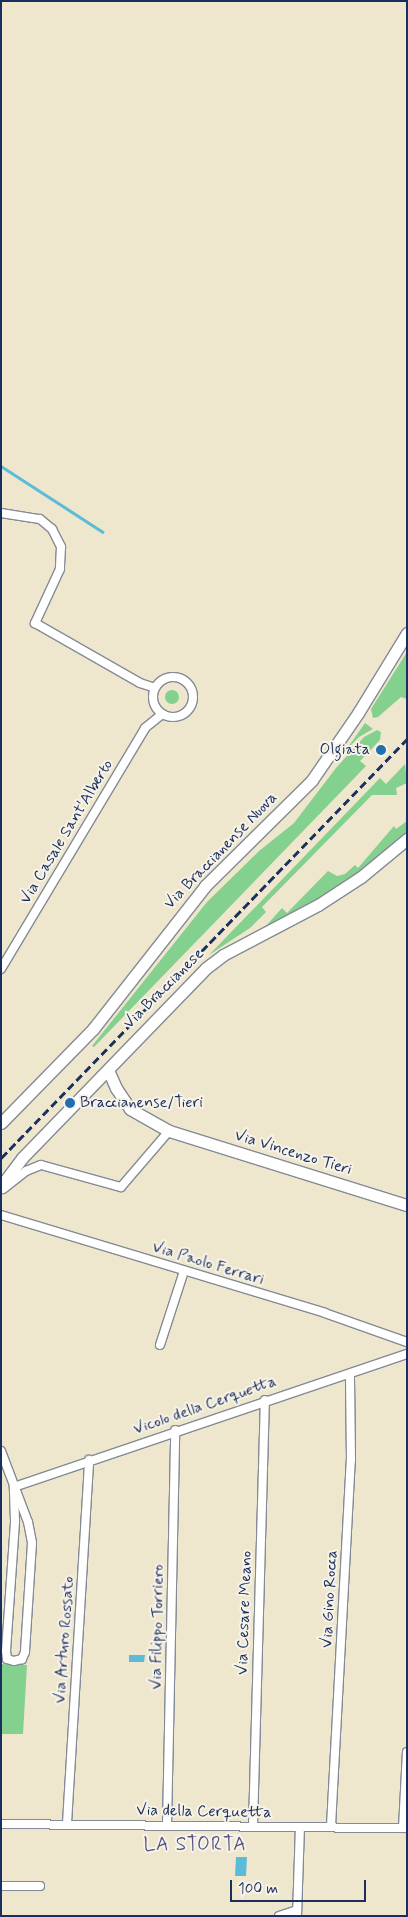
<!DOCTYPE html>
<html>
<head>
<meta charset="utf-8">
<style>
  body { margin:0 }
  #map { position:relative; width:408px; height:1917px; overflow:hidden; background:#eee7cd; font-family:Mynerve,sans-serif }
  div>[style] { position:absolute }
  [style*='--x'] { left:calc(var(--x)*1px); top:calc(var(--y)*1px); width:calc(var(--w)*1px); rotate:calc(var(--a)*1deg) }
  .green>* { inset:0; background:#83d08f }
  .round { border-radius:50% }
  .water>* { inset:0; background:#5abcd8 }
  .stream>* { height:2.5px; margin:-1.25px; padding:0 1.25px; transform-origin:1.25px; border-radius:1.25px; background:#5abcd8 }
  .roads { filter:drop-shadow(1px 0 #848b96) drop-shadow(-1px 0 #848b96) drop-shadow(0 1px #848b96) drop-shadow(0 -1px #848b96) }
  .street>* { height:8px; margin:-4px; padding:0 4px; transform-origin:4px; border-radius:4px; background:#fff }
  .street>.ring { margin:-4px; padding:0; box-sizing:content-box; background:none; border:8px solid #fff; border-radius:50% }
  .secondary>* { height:11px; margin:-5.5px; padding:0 5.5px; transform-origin:5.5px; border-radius:5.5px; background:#fff }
  .rail>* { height:2.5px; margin-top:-1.25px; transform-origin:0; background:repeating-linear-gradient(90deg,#1b2f5e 0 8px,transparent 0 12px) }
  .dots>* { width:14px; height:14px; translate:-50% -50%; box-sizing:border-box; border:2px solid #f7f3e8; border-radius:50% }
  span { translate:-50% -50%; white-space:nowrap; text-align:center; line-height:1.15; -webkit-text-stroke:4px #f7f3e8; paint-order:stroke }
  .poi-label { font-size:16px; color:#1b2f5e }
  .right { translate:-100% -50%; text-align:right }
  .left { translate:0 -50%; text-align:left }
  .street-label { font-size:16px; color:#1b2f5e }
  .quarter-label { font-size:19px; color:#555584; letter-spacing:1px }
  .frame { position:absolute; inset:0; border:2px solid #1b2f5e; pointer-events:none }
  .scale { position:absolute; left:230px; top:1880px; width:136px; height:22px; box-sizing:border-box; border:2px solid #1b2f5e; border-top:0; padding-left:6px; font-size:15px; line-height:18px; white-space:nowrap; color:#1b2f5e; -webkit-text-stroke:4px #f7f3e8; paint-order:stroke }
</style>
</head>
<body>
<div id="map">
  <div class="green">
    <div style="clip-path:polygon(407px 652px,407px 699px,401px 697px,378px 717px,373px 718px,371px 709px)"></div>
    <div class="round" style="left:165px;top:690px;width:14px;height:14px"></div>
    <div style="clip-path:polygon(365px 723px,373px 729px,359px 737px,346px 750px)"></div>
    <div style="clip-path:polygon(377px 730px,381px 732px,380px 740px,360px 761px,366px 766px,94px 1047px,92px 1046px,207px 902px,259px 851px,294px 823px,336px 768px,364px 737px)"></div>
    <div style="clip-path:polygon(405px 764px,407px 783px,396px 788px,397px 795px,372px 795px,262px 907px,266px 912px,250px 928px,209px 955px,380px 778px,386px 784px)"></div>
    <div style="clip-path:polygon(407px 821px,407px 832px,360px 872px,311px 905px,265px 927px,282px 908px,287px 913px,328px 871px,337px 876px,345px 874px,355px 865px,358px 868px,394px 826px,396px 829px)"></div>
    <div style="clip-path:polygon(1px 1664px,27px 1665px,23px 1734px,1px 1734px)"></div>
  </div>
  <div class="water">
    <div style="clip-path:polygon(129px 1655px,145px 1655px,144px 1662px,129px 1662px)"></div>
    <div style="clip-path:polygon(236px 1857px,247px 1857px,246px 1876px,235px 1876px)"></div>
  </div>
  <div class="stream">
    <div style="--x:1;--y:466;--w:121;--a:32.9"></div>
  </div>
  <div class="roads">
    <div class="street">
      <div style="--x:1;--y:513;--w:39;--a:9"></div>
      <div style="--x:40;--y:519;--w:16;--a:40"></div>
      <div style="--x:52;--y:529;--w:20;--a:63"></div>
      <div style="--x:61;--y:547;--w:22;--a:93"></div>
      <div style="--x:60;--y:569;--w:60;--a:114.8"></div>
      <div style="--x:35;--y:623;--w:121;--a:29.7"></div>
      <div style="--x:140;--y:683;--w:16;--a:18"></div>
      <div class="ring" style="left:153px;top:677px;width:32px;height:32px"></div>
      <div style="--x:1;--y:969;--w:281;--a:-59.1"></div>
      <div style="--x:145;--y:728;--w:22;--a:-39"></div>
      <div style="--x:3;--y:1189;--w:29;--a:-38"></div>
      <div style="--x:26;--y:1171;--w:16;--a:-22"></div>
      <div style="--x:41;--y:1165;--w:83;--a:15.4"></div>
      <div style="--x:121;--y:1187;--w:74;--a:-49.4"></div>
      <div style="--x:1;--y:1215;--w:338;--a:16.8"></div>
      <div style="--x:325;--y:1313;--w:87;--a:19.5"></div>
      <div style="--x:160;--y:1345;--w:78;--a:-72"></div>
      <div style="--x:1;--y:1451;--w:76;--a:69.2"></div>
      <div style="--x:28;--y:1522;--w:21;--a:79"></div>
      <div style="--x:32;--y:1543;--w:109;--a:93.7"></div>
      <div style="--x:25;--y:1652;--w:8;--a:113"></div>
      <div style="--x:22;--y:1659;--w:8;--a:166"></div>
      <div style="--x:14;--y:1661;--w:7;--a:-164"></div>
      <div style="--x:7;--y:1659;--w:8;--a:-97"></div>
      <div style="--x:6;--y:1651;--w:130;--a:-86"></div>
      <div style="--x:15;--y:1521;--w:34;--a:-92"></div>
      <div style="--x:14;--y:1487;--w:415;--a:-18.7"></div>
      <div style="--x:67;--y:1823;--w:364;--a:-86.5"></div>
      <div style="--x:1;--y:1824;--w:406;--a:0.6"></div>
      <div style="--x:167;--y:1825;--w:395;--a:-88.8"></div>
      <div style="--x:253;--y:1826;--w:426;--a:-88.4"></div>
      <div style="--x:331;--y:1826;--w:367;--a:-86.9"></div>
      <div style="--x:351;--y:1460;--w:86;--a:-90.7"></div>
      <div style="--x:403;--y:1828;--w:76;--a:-87"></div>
      <div style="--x:1;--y:1886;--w:39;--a:0"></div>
      <div style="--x:279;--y:1916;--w:19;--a:-18"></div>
      <div style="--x:297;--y:1916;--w:89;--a:-88.1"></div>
    </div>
    <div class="secondary">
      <div style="--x:108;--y:1070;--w:20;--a:66"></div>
      <div style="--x:116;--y:1088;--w:25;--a:56"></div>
      <div style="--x:130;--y:1109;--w:45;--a:29.4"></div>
      <div style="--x:169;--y:1131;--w:249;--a:17.3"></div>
      <div style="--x:1;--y:1123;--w:132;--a:-45.6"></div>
      <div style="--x:93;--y:1029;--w:182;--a:-51.9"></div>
      <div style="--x:205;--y:886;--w:151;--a:-44.7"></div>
      <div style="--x:312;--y:780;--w:81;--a:-55.5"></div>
      <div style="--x:358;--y:713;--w:94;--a:-58.5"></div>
      <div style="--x:1;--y:1186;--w:35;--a:-53"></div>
      <div style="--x:22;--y:1158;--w:264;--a:-45.9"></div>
      <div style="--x:206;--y:968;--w:21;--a:-37"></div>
      <div style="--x:223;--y:955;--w:107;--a:-27.8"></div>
      <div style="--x:318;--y:905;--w:51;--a:-33.1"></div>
      <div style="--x:361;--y:877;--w:60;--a:-39.6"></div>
    </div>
  </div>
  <div class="rail">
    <div style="--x:1;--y:1158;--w:583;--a:-45.9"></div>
  </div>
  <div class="dots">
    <div style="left:381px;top:750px;background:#1f6fb2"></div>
    <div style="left:70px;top:1103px;background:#1f6fb2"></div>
  </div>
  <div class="poi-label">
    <span class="right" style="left:370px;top:750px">Olgiata</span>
    <span class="left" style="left:80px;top:1103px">Braccianense/Tieri</span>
  </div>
  <div class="street-label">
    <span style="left:67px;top:832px;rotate:-59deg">Via Casale Sant'Alberto</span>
    <span style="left:221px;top:851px;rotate:-46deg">Via Braccianense Nuova</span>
    <span style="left:164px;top:989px;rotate:-45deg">Via Braccianese</span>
    <span style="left:293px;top:1153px;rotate:17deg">Via Vincenzo Tieri</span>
    <span style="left:208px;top:1264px;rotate:17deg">Via Paolo Ferrari</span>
    <span style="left:205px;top:1406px;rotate:-19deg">Vicolo della Cerquetta</span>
    <span style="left:330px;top:1599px;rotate:-87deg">Via Gino Rocca</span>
    <span style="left:245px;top:1613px;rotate:-88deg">Via Cesare Meano</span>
    <span style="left:158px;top:1627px;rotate:-89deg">Via Filippo Torriero</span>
    <span style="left:65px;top:1640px;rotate:-86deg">Via Arturo Rossato</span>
    <span style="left:204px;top:1812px;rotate:1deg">Via della Cerquetta</span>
  </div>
  <div class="quarter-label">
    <span style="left:195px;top:1845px">LA STORTA</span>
  </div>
  <div class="frame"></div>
  <div class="scale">100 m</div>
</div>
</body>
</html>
